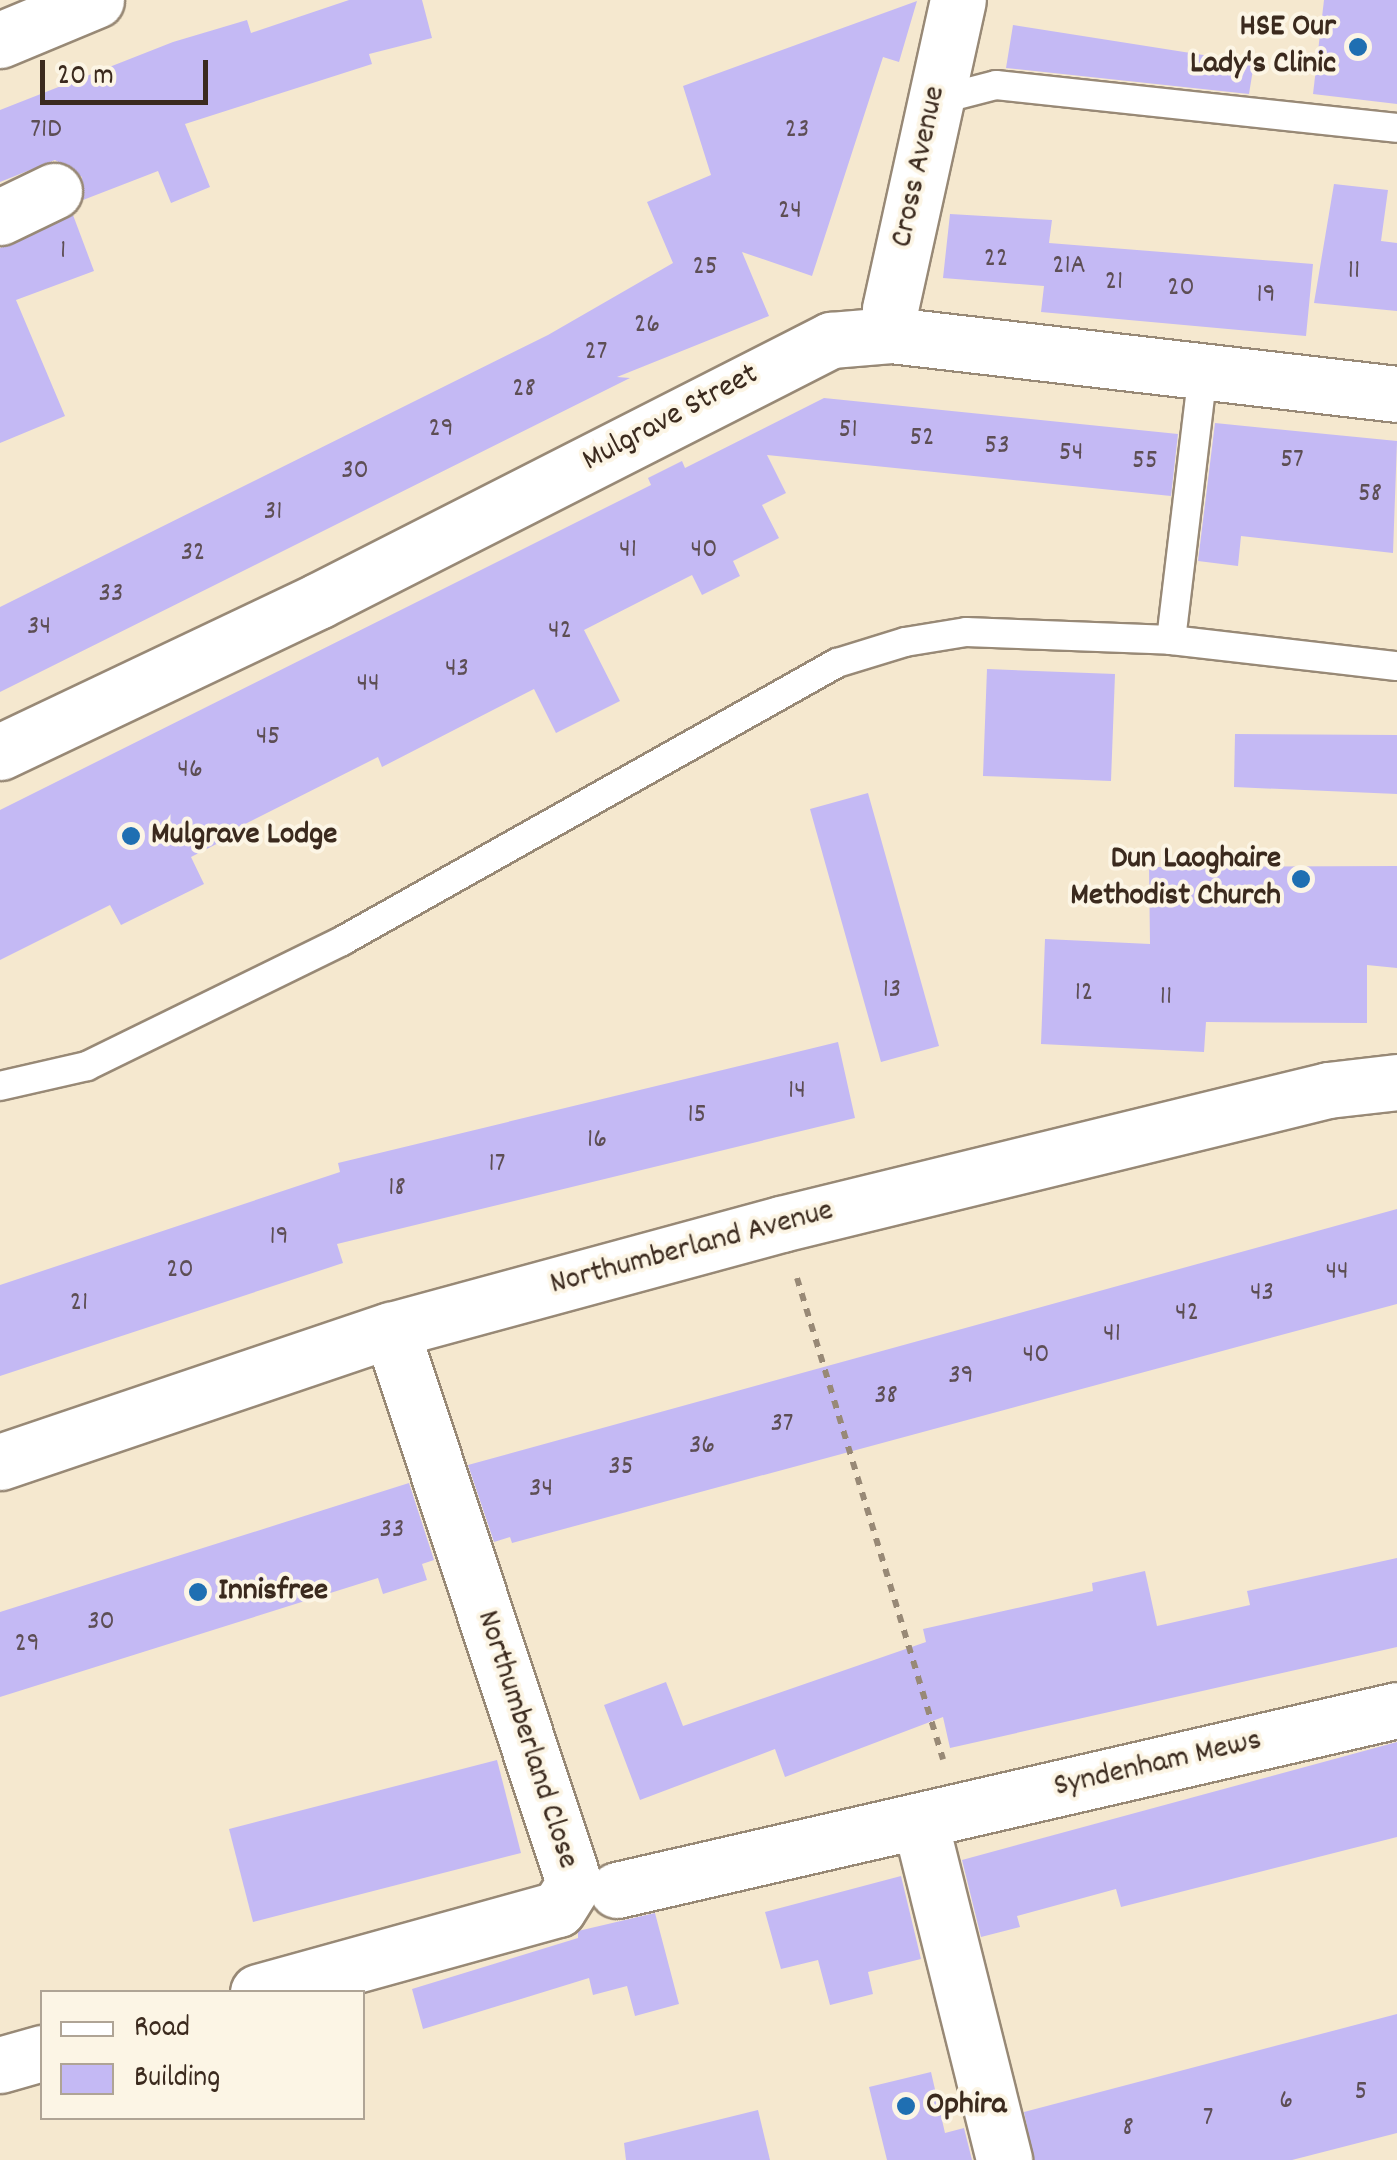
<!DOCTYPE html>
<html>
<head>
<meta charset="utf-8">
<style>
  body { margin:0 }
  #map { position:relative; width:1397px; height:2160px; overflow:hidden; background:#f5e8cf; font-family:Dekko,sans-serif }
  div>[style] { position:absolute }
  [style*='--x'] { left:calc(var(--x)*1px); top:calc(var(--y)*1px); width:calc(var(--w)*1px); rotate:calc(var(--a)*1deg) }
  .building>* { inset:0; background:#c4b9f4 }
  .path>* { height:6px; margin-top:-3px; transform-origin:0; background:repeating-linear-gradient(90deg,#988976 0 8px,transparent 0 16px) }
  .roads { filter:drop-shadow(2px 0 #988976) drop-shadow(-2px 0 #988976) drop-shadow(0 2px #988976) drop-shadow(0 -2px #988976) }
  .service>* { height:28px; margin:-14px; padding:0 14px; transform-origin:14px; border-radius:14px; background:#fff }
  .minor>* { height:55px; margin:-27.5px; padding:0 27.5px; transform-origin:27.5px; border-radius:27.5px; background:#fff }
  .dots>* { width:28px; height:28px; translate:-50% -50%; box-sizing:border-box; border:5px solid #fcf5e5; border-radius:50% }
  span { translate:-50% -50%; white-space:nowrap; text-align:center; line-height:1.15; -webkit-text-stroke:8px #fcf5e5; paint-order:stroke }
  .number-label { font-size:28px; color:#5d4e54 }
  .number-label span { -webkit-text-stroke-width:0 }
  .poi-label { font-size:32px; color:#3b2a1e; font-weight:700 }
  .right { translate:-100% -50%; text-align:right }
  .left { translate:0 -50%; text-align:left }
  .street-label { font-size:32px; color:#3b2a1e }
  .legend { position:absolute; left:40px; top:1990px; width:325px; height:130px; box-sizing:border-box; background:#fcf5e5; border:2px solid #afa495; margin:0; padding:12px 18px; list-style:none; font-size:30px; color:#3b2a1e }
  .legend li { display:flex; align-items:center; gap:20px; height:50px }
  .legend b { width:50px; border:2px solid #afa495 }
  .scale { position:absolute; left:40px; top:60px; width:168px; height:45px; box-sizing:border-box; border:5px solid #3b2a1e; border-top:0; padding-left:12px; font-size:30px; line-height:35px; white-space:nowrap; color:#3b2a1e; -webkit-text-stroke:8px #fcf5e5; paint-order:stroke }
</style>
</head>
<body>
<div id="map">
  <div class="building">
    <div style="clip-path:polygon(349px 0,422px 0,432px 38px,369px 54px,372px 64px,185px 124px,210px 187px,171px 203px,158px 171px,83px 200px,82px 177px,55px 160px,0 182px,0 110px,173px 42px,247px 20px,251px 33px)"></div>
    <div style="clip-path:polygon(1324px 0,1397px 0,1397px 104px,1313px 94px)"></div>
    <div style="clip-path:polygon(917px 1px,899px 62px,883px 57px,812px 276px,742px 252px,769px 316px,617px 377px,630px 378px,0 692px,0 607px,548px 335px,673px 263px,647px 202px,711px 175px,683px 86px)"></div>
    <div style="clip-path:polygon(1013px 25px,1254px 63px,1249px 94px,1006px 68px)"></div>
    <div style="clip-path:polygon(1334px 184px,1388px 190px,1381px 241px,1397px 243px,1397px 311px,1314px 303px)"></div>
    <div style="clip-path:polygon(950px 214px,1052px 220px,1049px 243px,1313px 264px,1306px 336px,1041px 312px,1044px 286px,943px 278px)"></div>
    <div style="clip-path:polygon(73px 215px,94px 271px,16px 300px,65px 416px,0 443px,0 248px)"></div>
    <div style="clip-path:polygon(824px 398px,1178px 434px,1171px 496px,767px 455px,786px 493px,762px 505px,779px 538px,733px 561px,740px 576px,702px 595px,692px 575px,584px 630px,620px 701px,556px 733px,534px 689px,382px 767px,378px 757px,245px 824px,248px 828px,191px 857px,204px 884px,121px 925px,110px 905px,0 960px,0 810px,651px 485px,648px 478px,682px 461px,685px 468px)"></div>
    <div style="clip-path:polygon(1215px 423px,1397px 441px,1393px 553px,1241px 536px,1238px 566px,1198px 561px)"></div>
    <div style="clip-path:polygon(987px 669px,1115px 674px,1111px 781px,983px 776px)"></div>
    <div style="clip-path:polygon(1235px 734px,1397px 735px,1397px 794px,1234px 787px)"></div>
    <div style="clip-path:polygon(868px 793px,939px 1046px,881px 1062px,810px 809px)"></div>
    <div style="clip-path:polygon(1397px 866px,1397px 968px,1367px 965px,1367px 1023px,1206px 1022px,1204px 1052px,1041px 1044px,1045px 939px,1150px 944px,1149px 867px)"></div>
    <div style="clip-path:polygon(838px 1042px,855px 1118px,337px 1244px,343px 1263px,0 1376px,0 1285px,340px 1172px,338px 1163px)"></div>
    <div style="clip-path:polygon(1397px 1209px,1397px 1304px,1311px 1327px,512px 1543px,510px 1537px,494px 1542px,468px 1465px)"></div>
    <div style="clip-path:polygon(409px 1483px,434px 1560px,422px 1564px,427px 1580px,383px 1594px,378px 1578px,0 1697px,0 1612px)"></div>
    <div style="clip-path:polygon(1397px 1558px,1397px 1647px,950px 1748px,943px 1717px,785px 1777px,775px 1749px,640px 1800px,604px 1705px,666px 1682px,683px 1726px,926px 1642px,923px 1629px,1093px 1591px,1092px 1583px,1145px 1571px,1157px 1626px,1250px 1605px,1247px 1591px)"></div>
    <div style="clip-path:polygon(1397px 1742px,1397px 1837px,1121px 1907px,1116px 1889px,1017px 1916px,1020px 1927px,981px 1937px,962px 1860px)"></div>
    <div style="clip-path:polygon(497px 1760px,521px 1853px,253px 1922px,229px 1829px)"></div>
    <div style="clip-path:polygon(901px 1876px,921px 1959px,868px 1972px,873px 1994px,830px 2005px,818px 1960px,781px 1969px,765px 1912px)"></div>
    <div style="clip-path:polygon(655px 1913px,679px 2004px,635px 2016px,627px 1986px,593px 1995px,589px 1978px,423px 2029px,412px 1989px,578px 1938px,578px 1931px)"></div>
    <div style="clip-path:polygon(1397px 2014px,1397px 2133px,1292px 2160px,1034px 2160px,1024px 2112px)"></div>
    <div style="clip-path:polygon(931px 2072px,945px 2133px,964px 2128px,972px 2160px,887px 2160px,869px 2087px)"></div>
    <div style="clip-path:polygon(758px 2110px,770px 2160px,626px 2160px,624px 2143px)"></div>
  </div>
  <div class="path">
    <div style="--x:797;--y:1278;--w:503;--a:73.12"></div>
  </div>
  <div class="roads">
    <div class="service">
      <div style="--x:934;--y:101;--w:64;--a:-14.5"></div>
      <div style="--x:996;--y:85;--w:403;--a:6.1"></div>
      <div style="--x:1171;--y:640;--w:270;--a:-83.2"></div>
      <div style="--x:0;--y:1086;--w:89;--a:-12.9"></div>
      <div style="--x:87;--y:1066;--w:284;--a:-26.1"></div>
      <div style="--x:342;--y:941;--w:568;--a:-29.32"></div>
      <div style="--x:837;--y:663;--w:71;--a:-17.2"></div>
      <div style="--x:905;--y:642;--w:62;--a:-9.3"></div>
      <div style="--x:966;--y:632;--w:205;--a:2.2"></div>
      <div style="--x:1171;--y:640;--w:227;--a:6.6"></div>
    </div>
    <div class="minor">
      <div style="--x:0;--y:40;--w:104;--a:-22.6"></div>
      <div style="--x:0;--y:217;--w:60;--a:-25.7"></div>
      <div style="--x:891;--y:335;--w:26;--a:-92"></div>
      <div style="--x:890;--y:309;--w:316;--a:-77.6"></div>
      <div style="--x:0;--y:752;--w:352;--a:-25.4"></div>
      <div style="--x:318;--y:601;--w:576;--a:-26.97"></div>
      <div style="--x:831;--y:340;--w:60;--a:-4.8"></div>
      <div style="--x:891;--y:335;--w:509;--a:6.65"></div>
      <div style="--x:0;--y:1462;--w:413;--a:-18.7"></div>
      <div style="--x:391;--y:1330;--w:404;--a:-15.2"></div>
      <div style="--x:781;--y:1224;--w:563;--a:-13.76"></div>
      <div style="--x:1328;--y:1090;--w:69;--a:-6.6"></div>
      <div style="--x:920;--y:1822;--w:348;--a:76"></div>
      <div style="--x:617;--y:1890;--w:800;--a:-12.99"></div>
      <div style="--x:258;--y:1992;--w:311;--a:-15.5"></div>
      <div style="--x:558;--y:1909;--w:31;--a:-58"></div>
      <div style="--x:574;--y:1883;--w:582;--a:-108.31"></div>
      <div style="--x:0;--y:2065;--w:44;--a:-15.9"></div>
    </div>
  </div>
  <div class="dots">
    <div style="left:1358px;top:47px;background:#1f6fb2"></div>
    <div style="left:131px;top:836px;background:#1f6fb2"></div>
    <div style="left:1301px;top:879px;background:#1f6fb2"></div>
    <div style="left:198px;top:1592px;background:#1f6fb2"></div>
    <div style="left:906px;top:2106px;background:#1f6fb2"></div>
  </div>
  <div class="number-label">
    <span style="left:46px;top:131px">71D</span>
    <span style="left:797px;top:131px">23</span>
    <span style="left:790px;top:212px">24</span>
    <span style="left:63px;top:252px">1</span>
    <span style="left:996px;top:260px">22</span>
    <span style="left:1069px;top:267px">21A</span>
    <span style="left:705px;top:268px">25</span>
    <span style="left:1354px;top:272px">11</span>
    <span style="left:1114px;top:283px">21</span>
    <span style="left:1181px;top:289px">20</span>
    <span style="left:1266px;top:296px">19</span>
    <span style="left:647px;top:326px">26</span>
    <span style="left:596px;top:353px">27</span>
    <span style="left:524px;top:390px">28</span>
    <span style="left:441px;top:430px">29</span>
    <span style="left:848px;top:431px">51</span>
    <span style="left:922px;top:439px">52</span>
    <span style="left:997px;top:447px">53</span>
    <span style="left:1071px;top:454px">54</span>
    <span style="left:1292px;top:461px">57</span>
    <span style="left:1145px;top:462px">55</span>
    <span style="left:355px;top:472px">30</span>
    <span style="left:1370px;top:495px">58</span>
    <span style="left:273px;top:513px">31</span>
    <span style="left:628px;top:551px">41</span>
    <span style="left:704px;top:551px">40</span>
    <span style="left:193px;top:554px">32</span>
    <span style="left:111px;top:595px">33</span>
    <span style="left:39px;top:628px">34</span>
    <span style="left:560px;top:632px">42</span>
    <span style="left:457px;top:670px">43</span>
    <span style="left:368px;top:685px">44</span>
    <span style="left:268px;top:738px">45</span>
    <span style="left:190px;top:771px">46</span>
    <span style="left:892px;top:991px">13</span>
    <span style="left:1084px;top:994px">12</span>
    <span style="left:1166px;top:998px">11</span>
    <span style="left:797px;top:1092px">14</span>
    <span style="left:697px;top:1116px">15</span>
    <span style="left:597px;top:1141px">16</span>
    <span style="left:497px;top:1165px">17</span>
    <span style="left:397px;top:1189px">18</span>
    <span style="left:279px;top:1238px">19</span>
    <span style="left:180px;top:1271px">20</span>
    <span style="left:1337px;top:1273px">44</span>
    <span style="left:1262px;top:1294px">43</span>
    <span style="left:79px;top:1304px">21</span>
    <span style="left:1187px;top:1314px">42</span>
    <span style="left:1112px;top:1335px">41</span>
    <span style="left:1036px;top:1356px">40</span>
    <span style="left:961px;top:1377px">39</span>
    <span style="left:886px;top:1397px">38</span>
    <span style="left:782px;top:1425px">37</span>
    <span style="left:702px;top:1447px">36</span>
    <span style="left:621px;top:1468px">35</span>
    <span style="left:541px;top:1490px">34</span>
    <span style="left:392px;top:1531px">33</span>
    <span style="left:101px;top:1623px">30</span>
    <span style="left:27px;top:1645px">29</span>
    <span style="left:1361px;top:2093px">5</span>
    <span style="left:1286px;top:2102px">6</span>
    <span style="left:1208px;top:2119px">7</span>
    <span style="left:1128px;top:2129px">8</span>
  </div>
  <div class="poi-label">
    <span class="right" style="left:1336px;top:47px">HSE Our<br>Lady's Clinic</span>
    <span class="left" style="left:151px;top:836px">Mulgrave Lodge</span>
    <span class="right" style="left:1281px;top:879px">Dun Laoghaire<br>Methodist Church</span>
    <span class="left" style="left:218px;top:1592px">Innisfree</span>
    <span class="left" style="left:926px;top:2106px">Ophira</span>
  </div>
  <div class="street-label">
    <span style="left:920px;top:167px;rotate:-78deg">Cross Avenue</span>
    <span style="left:671px;top:419px;rotate:-28deg">Mulgrave Street</span>
    <span style="left:692px;top:1249px;rotate:-15deg">Northumberland Avenue</span>
    <span style="left:526px;top:1740px;rotate:72deg">Northumberland Close</span>
    <span style="left:1158px;top:1765px;rotate:-13deg">Syndenham Mews</span>
  </div>
  <ul class="legend">
  <li><b style="height:12px;background:#fff"></b>Road</li>
  <li><b style="height:28px;background:#c4b9f4"></b>Building</li>
  </ul>
  <div class="scale">20 m</div>
</div>
</body>
</html>
